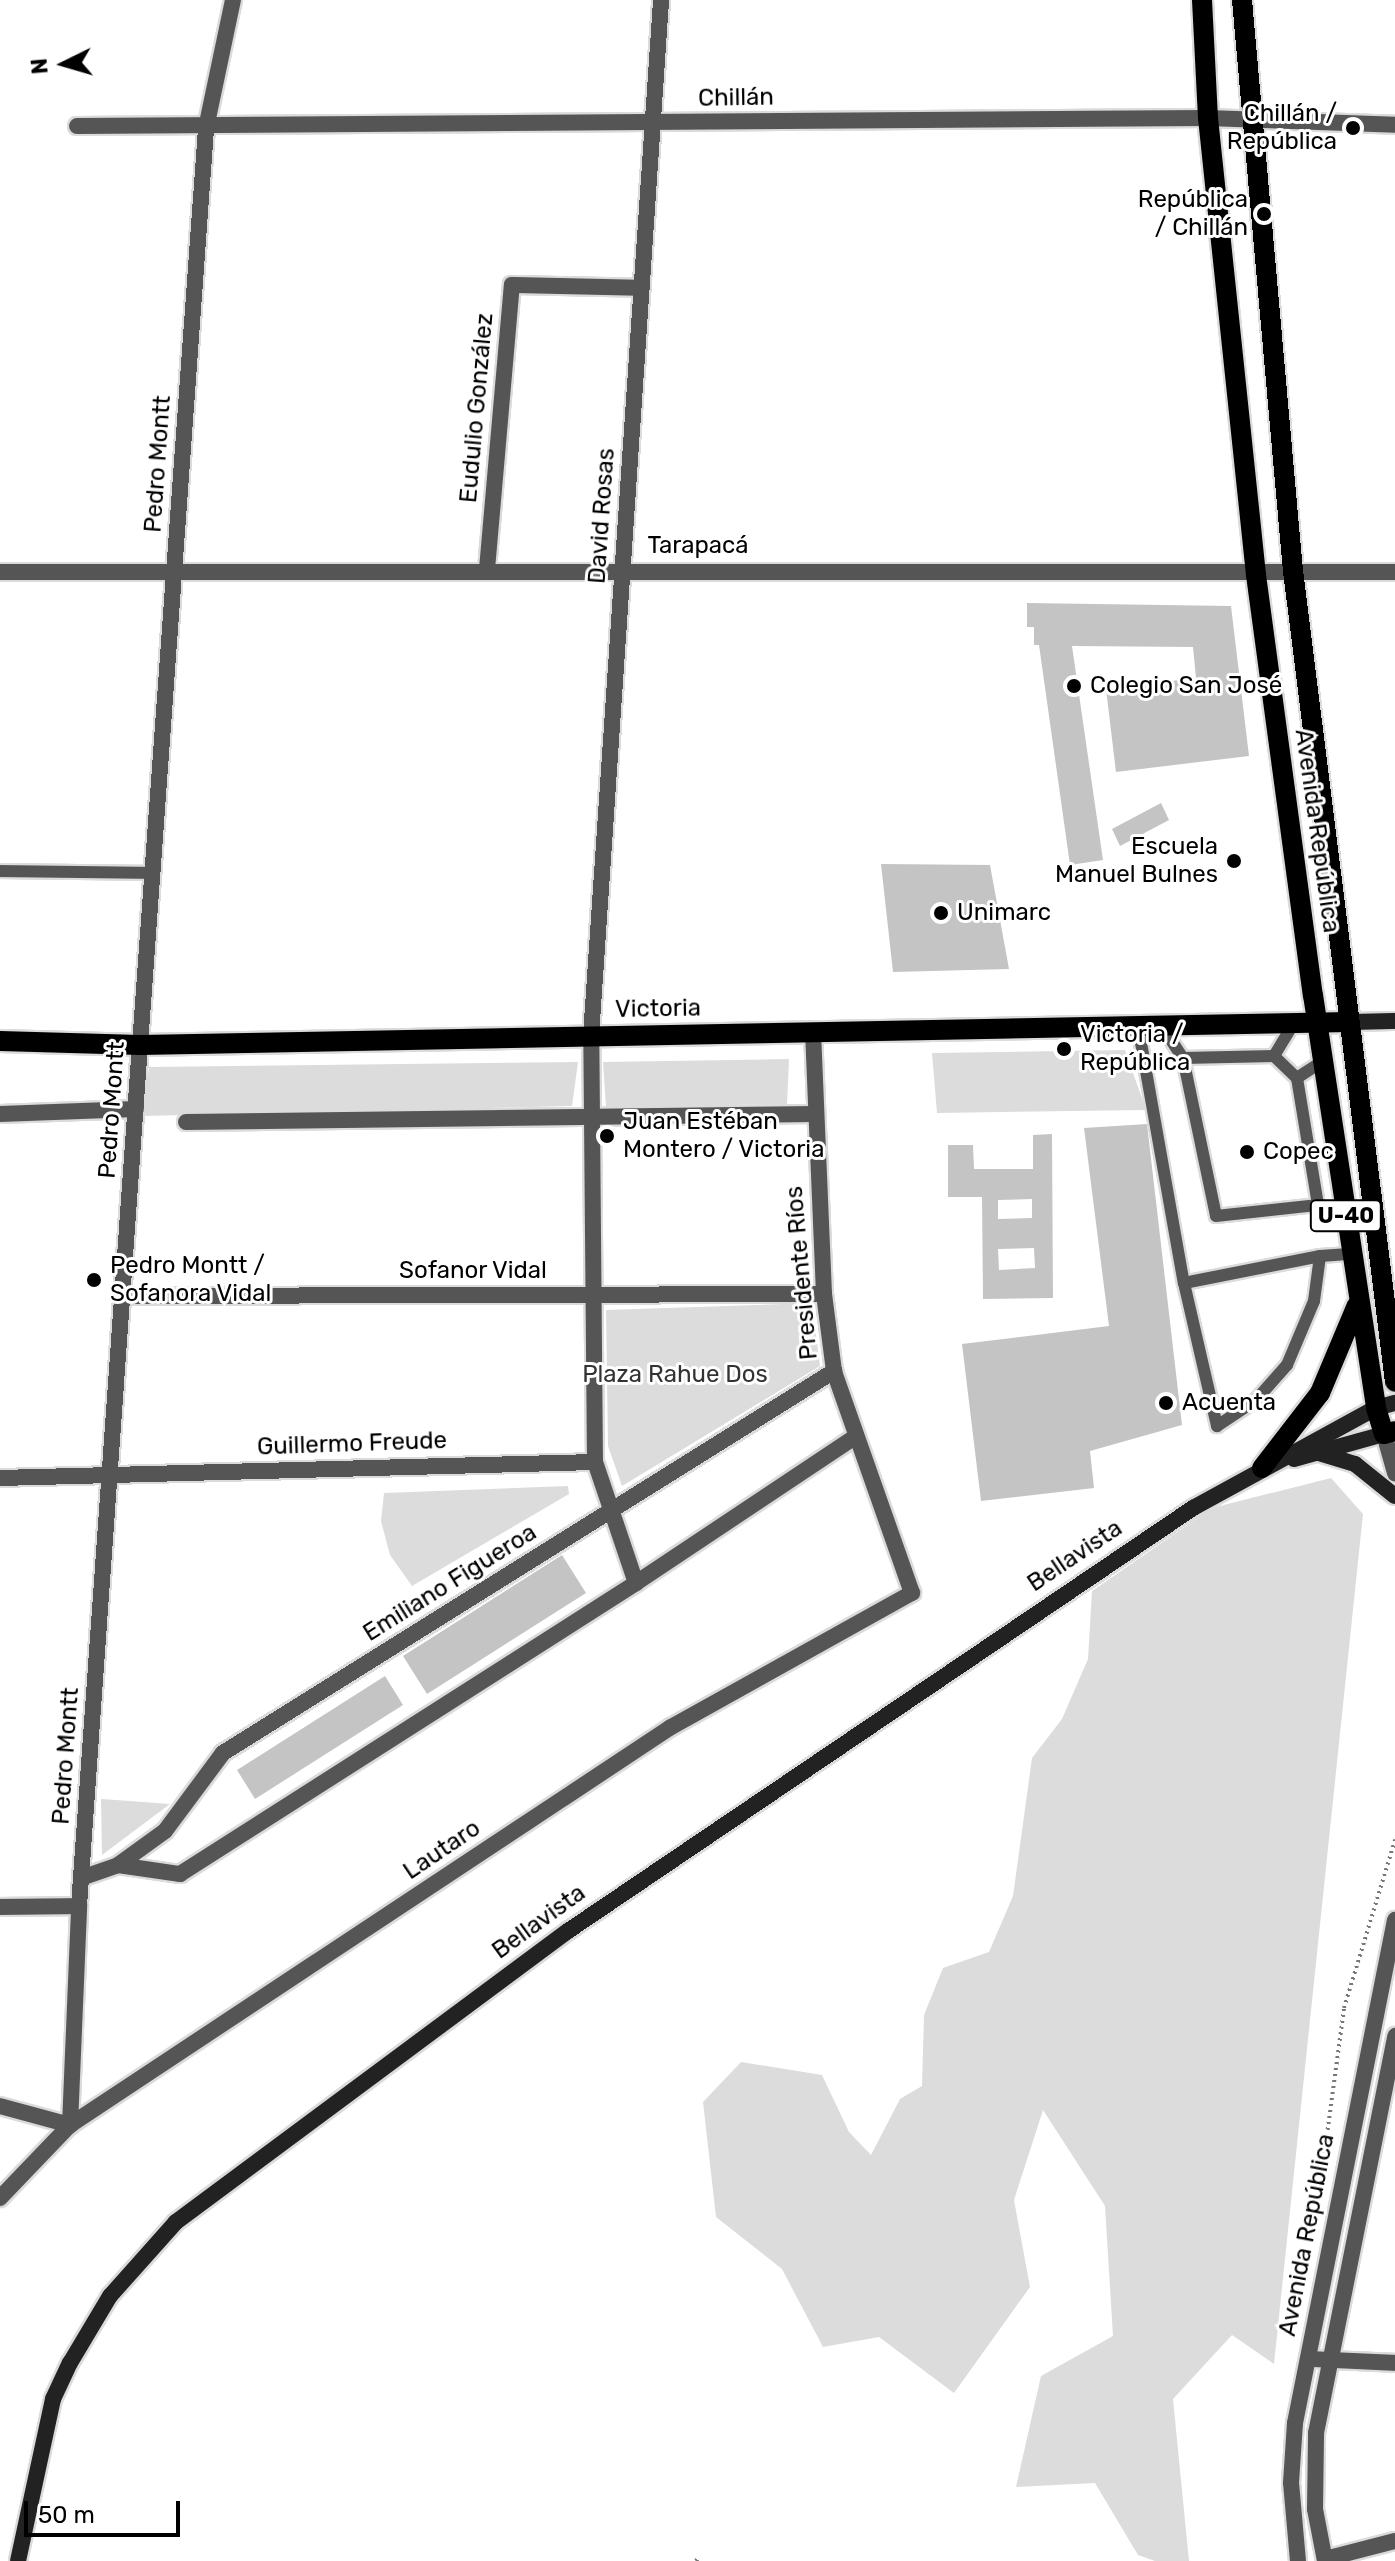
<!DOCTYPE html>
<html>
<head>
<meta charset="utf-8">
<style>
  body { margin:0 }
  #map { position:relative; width:1395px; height:2561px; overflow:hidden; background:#fff; font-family:Rubik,sans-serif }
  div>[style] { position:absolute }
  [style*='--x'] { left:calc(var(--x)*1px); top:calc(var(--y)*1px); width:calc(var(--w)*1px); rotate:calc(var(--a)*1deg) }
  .green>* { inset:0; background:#dcdcdc }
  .building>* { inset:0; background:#c4c4c4 }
  .path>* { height:4px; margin-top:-2px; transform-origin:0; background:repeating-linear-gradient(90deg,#777 0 2px,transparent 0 6px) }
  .roads { filter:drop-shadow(2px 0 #dbdbdb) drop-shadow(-2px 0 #dbdbdb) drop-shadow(0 2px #dbdbdb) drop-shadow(0 -2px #dbdbdb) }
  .service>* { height:12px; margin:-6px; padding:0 6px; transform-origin:6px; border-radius:6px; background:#555 }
  .minor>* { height:16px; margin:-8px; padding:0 8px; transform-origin:8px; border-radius:8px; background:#555 }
  .tertiary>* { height:16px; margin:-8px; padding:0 8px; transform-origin:8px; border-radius:8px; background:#555 }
  .secondary>* { height:16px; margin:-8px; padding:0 8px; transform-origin:8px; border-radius:8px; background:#222 }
  .primary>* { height:20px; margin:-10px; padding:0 10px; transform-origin:10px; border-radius:10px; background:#000 }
  .dots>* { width:22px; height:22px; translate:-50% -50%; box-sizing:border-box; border:4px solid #fff; border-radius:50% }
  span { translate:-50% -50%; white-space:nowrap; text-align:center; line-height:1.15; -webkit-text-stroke:6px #fff; paint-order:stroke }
  .shield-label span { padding:2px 6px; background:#fff; border:2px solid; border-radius:6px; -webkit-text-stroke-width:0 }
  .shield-label { font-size:22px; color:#000; font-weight:700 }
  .street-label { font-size:24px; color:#000 }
  .poi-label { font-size:24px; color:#000 }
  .right { translate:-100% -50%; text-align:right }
  .left { translate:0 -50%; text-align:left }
  .park-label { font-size:24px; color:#333 }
  .north { position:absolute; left:24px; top:24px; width:80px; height:80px; -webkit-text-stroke:6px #fff; paint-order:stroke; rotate:265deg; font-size:22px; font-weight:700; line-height:32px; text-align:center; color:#000 }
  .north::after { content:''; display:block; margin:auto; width:28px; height:36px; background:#000; clip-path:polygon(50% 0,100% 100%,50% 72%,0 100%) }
  .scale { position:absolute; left:24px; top:2501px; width:156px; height:36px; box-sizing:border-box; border:4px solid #000; border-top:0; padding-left:10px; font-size:24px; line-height:28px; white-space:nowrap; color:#000; -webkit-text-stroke:6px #fff; paint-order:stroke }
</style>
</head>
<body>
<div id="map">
  <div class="green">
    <div style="clip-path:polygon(1125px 1050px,1146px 1110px,937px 1113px,932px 1053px)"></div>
    <div style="clip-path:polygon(789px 1059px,787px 1104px,606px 1107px,603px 1062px)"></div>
    <div style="clip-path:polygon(578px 1062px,572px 1106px,143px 1116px,149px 1067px)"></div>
    <div style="clip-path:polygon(812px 1303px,820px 1366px,622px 1486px,608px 1446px,606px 1310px)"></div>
    <div style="clip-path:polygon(1331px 1478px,1363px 1514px,1274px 2364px,1232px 2335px,1173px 2399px,1189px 2561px,1155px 2561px,1138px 2555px,1095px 2483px,1016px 2487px,1041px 2376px,1113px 2336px,1105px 2206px,1043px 2110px,1014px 2200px,1030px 2287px,954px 2393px,879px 2337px,823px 2347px,782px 2269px,716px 2217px,703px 2102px,741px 2062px,822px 2075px,849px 2132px,871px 2155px,900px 2099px,922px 2086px,924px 2015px,943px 1968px,989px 1952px,1013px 1896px,1032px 1758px,1062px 1719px,1088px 1659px,1092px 1591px,1212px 1508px)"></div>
    <div style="clip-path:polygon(568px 1486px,569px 1494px,412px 1586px,390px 1555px,381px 1521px,384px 1493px)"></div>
    <div style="clip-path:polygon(101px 1799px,102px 1799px,170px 1804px,102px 1855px)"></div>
  </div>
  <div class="building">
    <div style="clip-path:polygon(1027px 603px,1231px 606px,1249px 756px,1116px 772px,1106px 689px,1196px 678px,1193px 647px,1072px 646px,1103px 860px,1070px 865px,1039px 645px,1034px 645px,1034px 627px,1027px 627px)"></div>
    <div style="clip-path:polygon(1161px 803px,1169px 820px,1120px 846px,1112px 829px)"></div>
    <div style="clip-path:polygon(881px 864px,990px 865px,1009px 969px,893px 972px)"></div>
    <div style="clip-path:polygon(1147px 1124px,1182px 1425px,1090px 1451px,1094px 1488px,981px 1501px,962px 1344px,1109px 1326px,1084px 1128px)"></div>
    <div style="clip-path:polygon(evenodd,1052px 1134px,1053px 1298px,983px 1299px,982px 1197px,948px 1197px,948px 1145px,973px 1145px,974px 1169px,1033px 1169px,1033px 1135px,1052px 1134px,1032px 1199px,1032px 1218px,998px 1219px,998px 1200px,1032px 1199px,1052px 1134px,1034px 1248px,1035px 1268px,999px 1270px,998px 1249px,1034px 1248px)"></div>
    <div style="clip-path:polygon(562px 1555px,586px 1593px,427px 1694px,403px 1656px)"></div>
    <div style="clip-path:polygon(385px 1676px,403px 1705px,255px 1799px,237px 1770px)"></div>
  </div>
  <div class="path">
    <div style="--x:1318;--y:2201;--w:195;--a:-82.3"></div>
    <div style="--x:1344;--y:2008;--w:176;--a:-73.1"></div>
    <div style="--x:696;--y:2561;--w:5;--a:-53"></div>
  </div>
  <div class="roads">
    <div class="service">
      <div style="--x:0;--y:871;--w:153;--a:0.7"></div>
      <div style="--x:1138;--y:1026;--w:261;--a:79.9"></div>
      <div style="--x:1184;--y:1283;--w:147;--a:77"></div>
      <div style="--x:1217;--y:1426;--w:47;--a:-33.7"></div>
      <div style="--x:1256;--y:1400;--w:47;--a:-48.5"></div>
      <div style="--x:1287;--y:1365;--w:69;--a:-67.1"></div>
      <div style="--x:1314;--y:1301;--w:45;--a:-82.4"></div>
      <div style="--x:1162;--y:1026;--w:38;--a:57"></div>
      <div style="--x:1183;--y:1058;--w:91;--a:-1.3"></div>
      <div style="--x:1274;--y:1056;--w:39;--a:-59"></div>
      <div style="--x:1274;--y:1056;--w:32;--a:44"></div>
      <div style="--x:1183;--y:1058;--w:161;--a:78.2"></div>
      <div style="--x:1216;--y:1216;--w:103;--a:-6.2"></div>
      <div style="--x:1323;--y:1061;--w:31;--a:147"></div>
      <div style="--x:1297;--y:1078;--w:129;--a:80.6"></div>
      <div style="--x:1318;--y:1205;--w:37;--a:35"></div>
      <div style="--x:1184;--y:1283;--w:139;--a:-11.2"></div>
      <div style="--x:1320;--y:1256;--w:32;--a:-4"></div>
    </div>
    <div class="minor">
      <div style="--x:77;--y:126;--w:1131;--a:-0.41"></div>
      <div style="--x:487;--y:569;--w:285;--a:-85"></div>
      <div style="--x:512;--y:285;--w:129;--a:1.3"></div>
      <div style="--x:0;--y:572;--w:1395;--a:0"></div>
      <div style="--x:591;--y:1036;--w:1038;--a:-86.13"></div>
      <div style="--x:140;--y:1045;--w:919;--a:-85.88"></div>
      <div style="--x:206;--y:128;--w:131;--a:-78.1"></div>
      <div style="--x:0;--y:1114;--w:136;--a:-2.1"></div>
      <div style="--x:186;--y:1122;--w:628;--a:-0.73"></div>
      <div style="--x:122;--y:1296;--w:702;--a:-0.16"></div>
      <div style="--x:636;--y:1583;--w:263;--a:-33.7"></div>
      <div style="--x:118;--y:1865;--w:58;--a:-35.9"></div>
      <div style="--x:165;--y:1831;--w:97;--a:-53.4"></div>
      <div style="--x:223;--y:1753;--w:721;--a:-32.01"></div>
      <div style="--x:0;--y:2106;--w:73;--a:15.2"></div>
      <div style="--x:70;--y:2125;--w:721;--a:-33.51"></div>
      <div style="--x:671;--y:1727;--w:276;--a:-29.1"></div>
      <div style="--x:912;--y:1593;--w:235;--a:-109.4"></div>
      <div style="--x:834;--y:1371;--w:78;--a:-97.4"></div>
      <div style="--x:824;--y:1294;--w:262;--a:-92.4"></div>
      <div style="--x:1311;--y:2359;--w:84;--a:2.7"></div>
    </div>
    <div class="tertiary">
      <div style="--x:1208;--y:118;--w:187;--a:2.1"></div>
      <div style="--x:1384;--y:1434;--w:41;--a:74.2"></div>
      <div style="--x:0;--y:1478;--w:595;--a:-1.54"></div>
      <div style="--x:81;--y:1878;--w:39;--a:-19"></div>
      <div style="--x:118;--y:1865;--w:63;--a:8.3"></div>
      <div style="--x:180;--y:1874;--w:541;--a:-32.54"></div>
      <div style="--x:636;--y:1583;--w:128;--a:-108.7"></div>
      <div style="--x:595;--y:1462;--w:426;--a:-90.5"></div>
      <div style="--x:0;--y:1907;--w:79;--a:-0.7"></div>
      <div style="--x:0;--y:2198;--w:101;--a:-46.2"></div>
      <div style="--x:70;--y:2125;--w:219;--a:-87.6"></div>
      <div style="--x:79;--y:1906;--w:863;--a:-85.95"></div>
      <div style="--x:1325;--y:2559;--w:72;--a:-14.4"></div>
      <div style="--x:1298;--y:2561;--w:78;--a:-95.1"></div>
      <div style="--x:1291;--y:2483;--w:60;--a:-86.2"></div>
      <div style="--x:1295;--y:2423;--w:513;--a:-78.76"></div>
      <div style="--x:1325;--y:2561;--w:53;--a:-100.9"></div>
      <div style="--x:1315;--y:2509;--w:76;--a:-89.2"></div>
      <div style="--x:1316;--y:2433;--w:405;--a:-78.7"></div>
    </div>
    <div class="secondary">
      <div style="--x:1349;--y:1022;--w:46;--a:-1.2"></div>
      <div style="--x:1319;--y:1453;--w:38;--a:17"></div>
      <div style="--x:1355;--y:1464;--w:51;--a:38.7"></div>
      <div style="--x:1294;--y:1459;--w:93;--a:-15.5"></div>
      <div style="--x:18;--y:2561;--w:166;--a:-77.8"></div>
      <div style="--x:53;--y:2399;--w:40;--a:-65"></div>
      <div style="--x:70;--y:2363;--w:78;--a:-59.2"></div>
      <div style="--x:110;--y:2296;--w:99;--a:-48.3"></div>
      <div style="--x:176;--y:2222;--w:488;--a:-36.6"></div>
      <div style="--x:568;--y:1931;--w:755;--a:-34.09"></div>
      <div style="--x:1193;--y:1508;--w:209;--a:-28.7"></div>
      <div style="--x:1376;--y:1408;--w:20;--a:-15"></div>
    </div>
    <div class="primary">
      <div style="--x:1202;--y:0;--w:118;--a:87.1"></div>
      <div style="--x:1208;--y:118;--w:460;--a:84"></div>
      <div style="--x:1256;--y:575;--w:424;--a:82.3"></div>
      <div style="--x:1313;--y:995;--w:418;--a:81.3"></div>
      <div style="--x:1376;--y:1408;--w:27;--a:73"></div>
      <div style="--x:1384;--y:1434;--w:11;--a:-15"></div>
      <div style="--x:1242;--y:0;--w:573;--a:84.9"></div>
      <div style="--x:1293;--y:571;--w:817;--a:82.83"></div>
      <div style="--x:0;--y:1041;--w:140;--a:1.6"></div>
      <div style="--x:140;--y:1045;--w:1209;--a:-1.09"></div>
      <div style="--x:1262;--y:1468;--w:95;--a:-52.3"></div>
      <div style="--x:1320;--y:1393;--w:95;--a:-67.2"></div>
    </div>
  </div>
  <div class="dots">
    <div style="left:1353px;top:128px;background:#000"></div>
    <div style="left:1264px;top:214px;background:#000"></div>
    <div style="left:1074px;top:686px;background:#000"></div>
    <div style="left:1234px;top:861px;background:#000"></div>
    <div style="left:941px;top:913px;background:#000"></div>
    <div style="left:1064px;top:1049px;background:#000"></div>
    <div style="left:607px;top:1136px;background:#000"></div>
    <div style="left:1247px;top:1152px;background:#000"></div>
    <div style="left:94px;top:1280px;background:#000"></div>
    <div style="left:1166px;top:1403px;background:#000"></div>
  </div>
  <div class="shield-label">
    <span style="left:1346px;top:1216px">U-40</span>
  </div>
  <div class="street-label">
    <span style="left:736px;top:98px;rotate:-1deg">Chillán</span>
    <span style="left:477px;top:408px;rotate:-85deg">Eudulio González</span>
    <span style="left:158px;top:464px;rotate:-86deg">Pedro Montt</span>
    <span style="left:602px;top:516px;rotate:-86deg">David Rosas</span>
    <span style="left:698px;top:546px">Tarapacá</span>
    <span style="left:1317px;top:831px;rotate:82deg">Avenida República</span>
    <span style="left:658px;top:1009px;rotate:-1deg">Victoria</span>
    <span style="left:112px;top:1110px;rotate:-86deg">Pedro Montt</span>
    <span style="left:473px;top:1271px">Sofanor Vidal</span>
    <span style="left:802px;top:1273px;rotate:-95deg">Presidente Ríos</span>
    <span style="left:352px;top:1444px;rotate:-2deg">Guillermo Freude</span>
    <span style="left:1075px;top:1556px;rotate:-34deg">Bellavista</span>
    <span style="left:450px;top:1583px;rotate:-32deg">Emiliano Figueroa</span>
    <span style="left:66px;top:1756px;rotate:-86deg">Pedro Montt</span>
    <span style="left:442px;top:1850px;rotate:-34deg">Lautaro</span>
    <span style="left:539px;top:1922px;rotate:-36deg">Bellavista</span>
    <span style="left:1307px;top:2235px;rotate:-79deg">Avenida República</span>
  </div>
  <div class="poi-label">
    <span class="right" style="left:1337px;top:128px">Chillán /<br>República</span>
    <span class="right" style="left:1248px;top:214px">República<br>/ Chillán</span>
    <span class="left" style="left:1090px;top:686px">Colegio San José</span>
    <span class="right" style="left:1218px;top:861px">Escuela<br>Manuel Bulnes</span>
    <span class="left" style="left:957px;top:913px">Unimarc</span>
    <span class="left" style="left:1080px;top:1049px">Victoria /<br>República</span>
    <span class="left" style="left:623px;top:1136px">Juan Estéban<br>Montero / Victoria</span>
    <span class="left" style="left:1263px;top:1152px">Copec</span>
    <span class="left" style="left:110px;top:1280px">Pedro Montt /<br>Sofanora Vidal</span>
    <span class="left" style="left:1182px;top:1403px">Acuenta</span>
  </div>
  <div class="park-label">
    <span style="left:675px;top:1375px">Plaza Rahue Dos</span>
  </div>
  <div class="north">N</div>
  <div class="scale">50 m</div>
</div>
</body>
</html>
